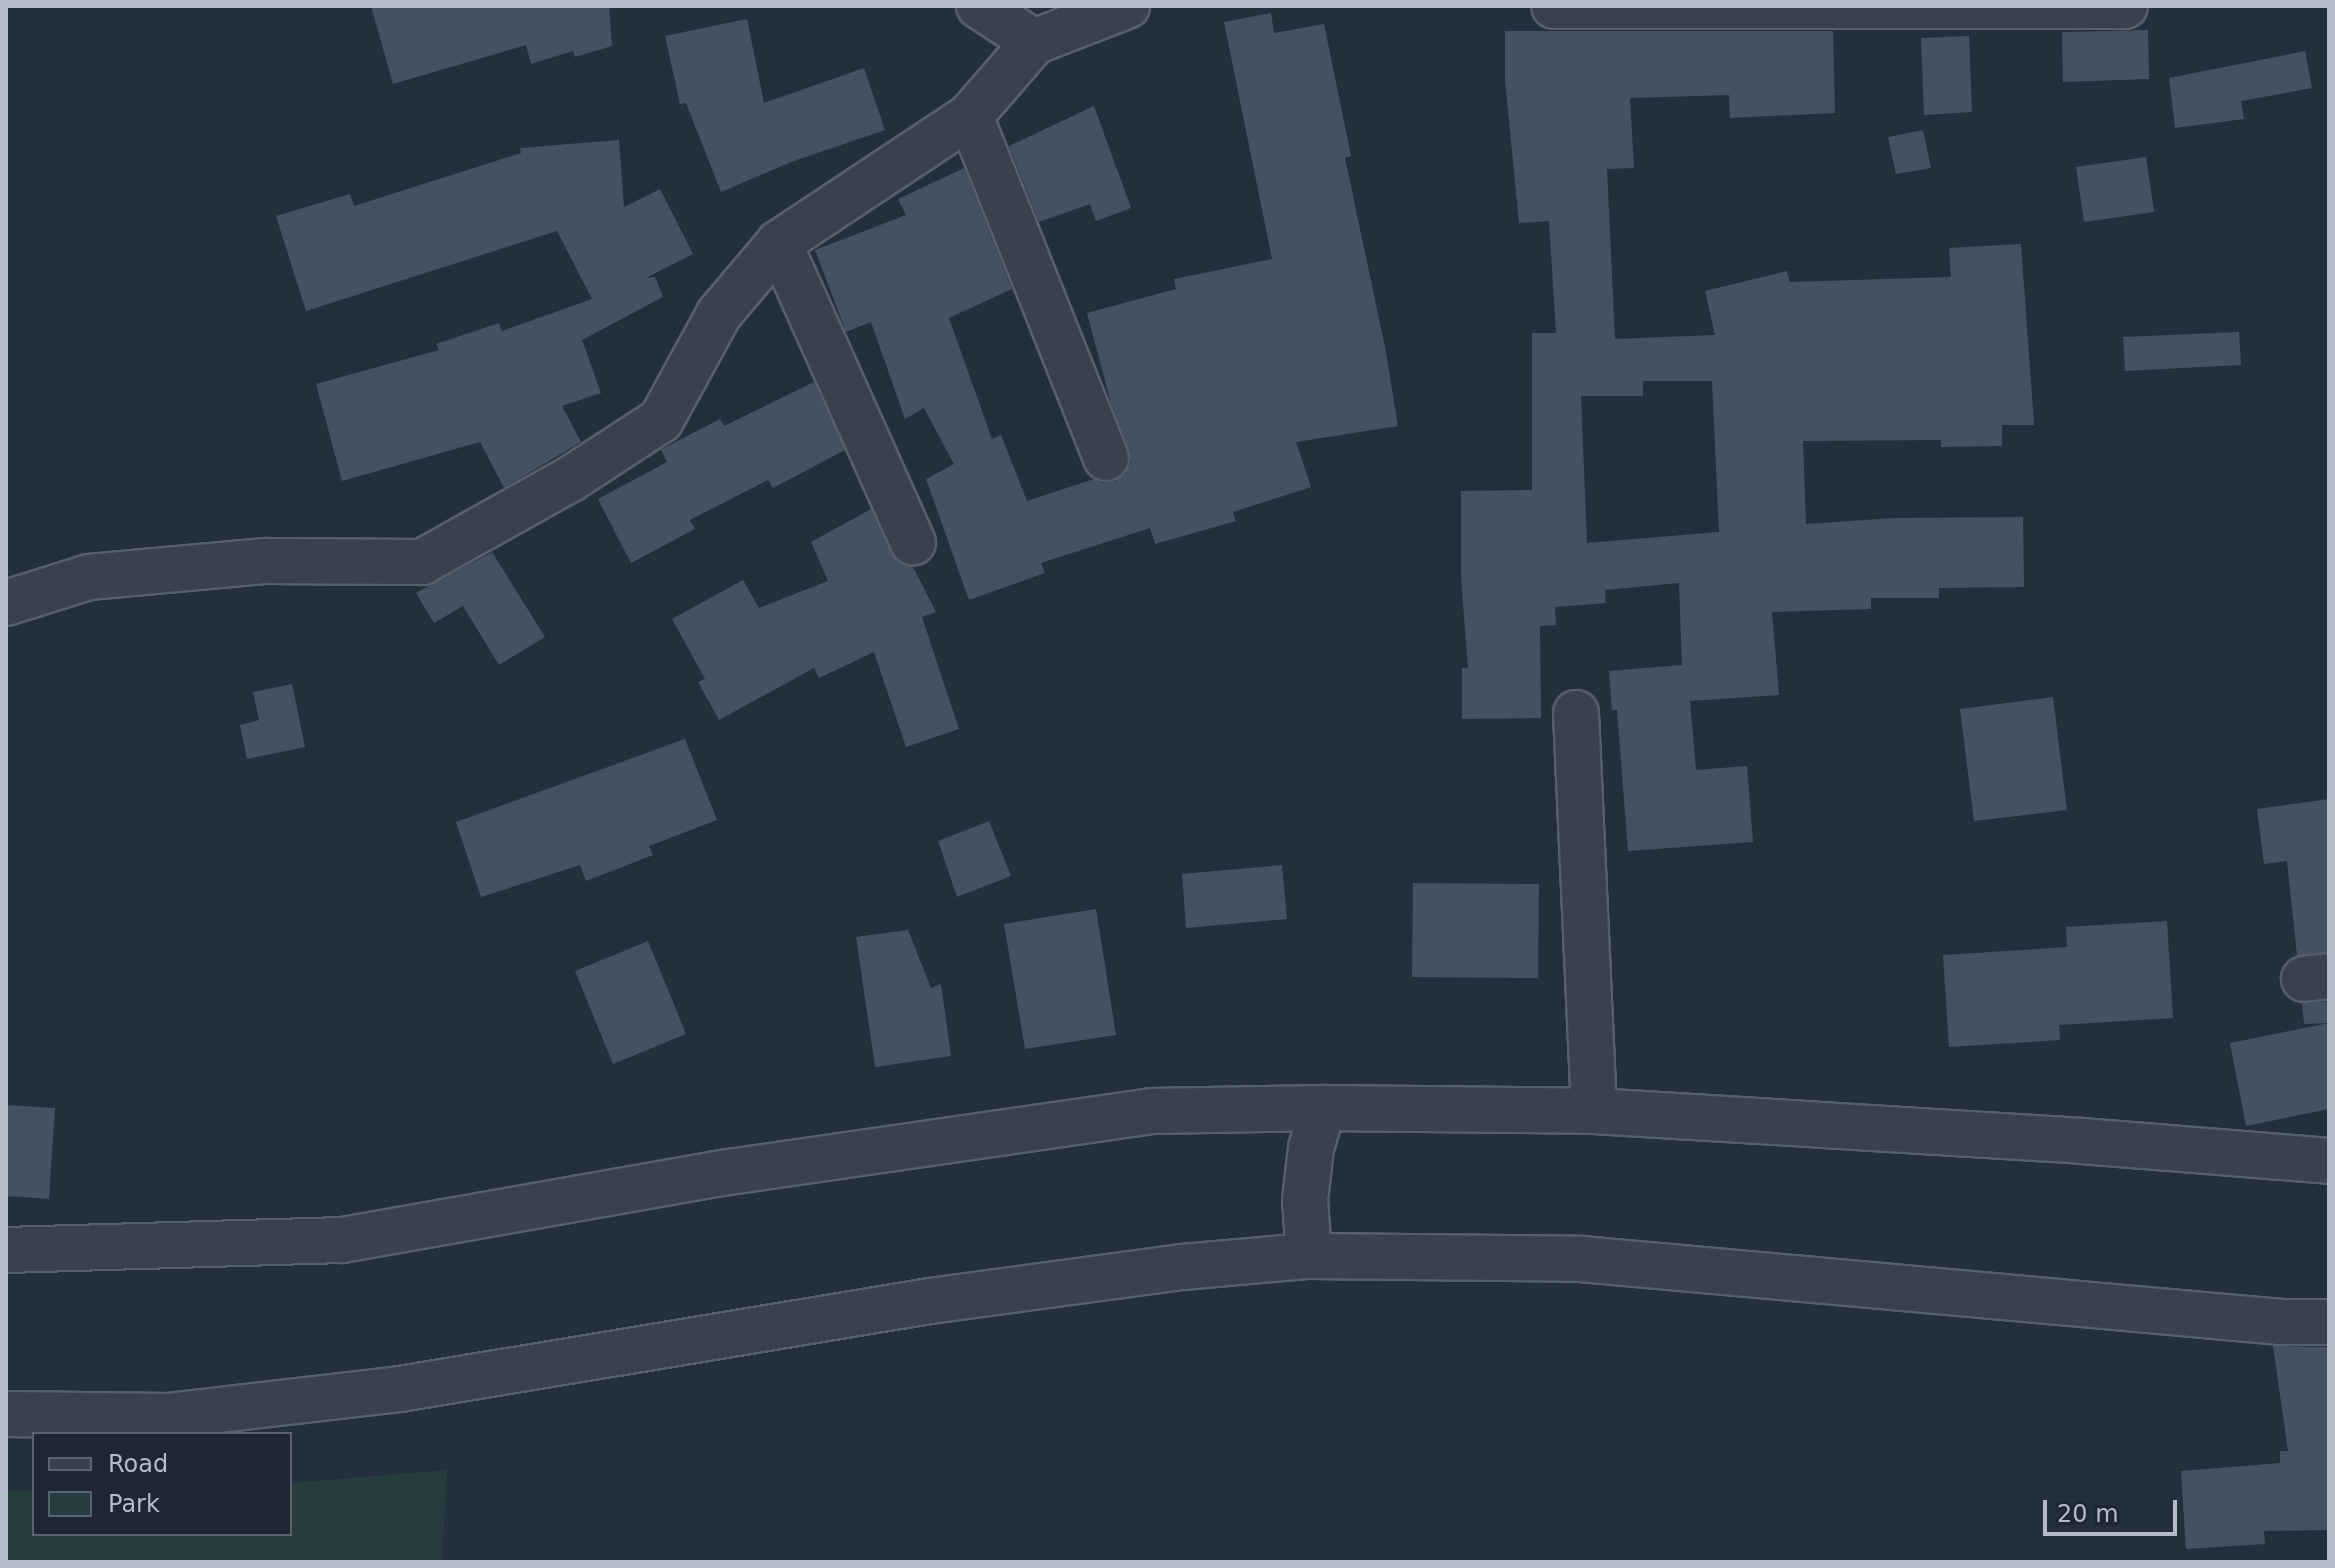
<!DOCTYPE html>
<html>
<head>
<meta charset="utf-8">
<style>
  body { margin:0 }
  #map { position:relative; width:2335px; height:1568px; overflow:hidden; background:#242f3e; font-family:"DejaVu Sans",sans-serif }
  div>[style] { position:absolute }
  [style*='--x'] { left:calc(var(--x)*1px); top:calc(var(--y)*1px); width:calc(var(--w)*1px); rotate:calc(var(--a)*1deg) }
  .green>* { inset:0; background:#263c3f }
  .building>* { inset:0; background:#455162 }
  .roads { filter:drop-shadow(2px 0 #565f6c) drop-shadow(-2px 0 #565f6c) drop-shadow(0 2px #565f6c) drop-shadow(0 -2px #565f6c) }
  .minor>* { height:44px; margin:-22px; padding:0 22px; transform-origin:22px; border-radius:22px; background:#38414e }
  .tertiary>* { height:44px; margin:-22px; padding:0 22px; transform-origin:22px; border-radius:22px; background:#38414e }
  span { translate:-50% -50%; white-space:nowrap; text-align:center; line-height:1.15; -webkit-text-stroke:7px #1d2633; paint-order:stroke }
  .frame { position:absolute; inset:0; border:8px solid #b4bcc9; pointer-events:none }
  .legend { position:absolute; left:32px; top:1432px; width:260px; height:104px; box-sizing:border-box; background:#1d2633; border:2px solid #59626f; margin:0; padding:10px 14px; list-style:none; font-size:24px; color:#b4bcc9 }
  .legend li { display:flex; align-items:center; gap:16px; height:40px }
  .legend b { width:40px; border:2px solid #59626f }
  .scale { position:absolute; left:2043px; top:1500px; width:134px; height:36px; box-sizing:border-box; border:4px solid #b4bcc9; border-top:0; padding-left:10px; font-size:24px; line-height:28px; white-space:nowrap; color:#b4bcc9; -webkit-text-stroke:6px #1d2633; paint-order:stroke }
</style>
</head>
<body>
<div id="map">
  <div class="green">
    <div style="clip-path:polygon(447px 1470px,442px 1562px,6px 1562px,6px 1491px,34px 1491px,34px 1534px,290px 1534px,290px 1483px)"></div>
  </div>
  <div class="building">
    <div style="clip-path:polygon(371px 6px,609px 6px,612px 46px,575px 57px,573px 51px,531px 64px,526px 45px,393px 84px)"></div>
    <div style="clip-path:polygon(1271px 13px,1274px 33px,1324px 24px,1351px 156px,1345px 158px,1385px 347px,1398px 426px,1296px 442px,1311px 487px,1233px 512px,1236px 521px,1155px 544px,1150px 528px,1041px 563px,1045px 573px,969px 600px,926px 479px,954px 464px,924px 408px,905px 419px,871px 322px,846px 332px,815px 250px,906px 215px,898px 199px,964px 168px,1012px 289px,949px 318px,992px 439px,1001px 435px,1027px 501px,1094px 479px,1103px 483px,1116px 481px,1126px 473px,1131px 462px,1129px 450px,1111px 403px,1087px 313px,1176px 289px,1174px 279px,1272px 259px,1224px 22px)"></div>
    <div style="clip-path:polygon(747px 19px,764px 103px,864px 68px,885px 130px,791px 162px,721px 192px,686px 103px,680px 104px,665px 36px)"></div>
    <div style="clip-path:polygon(2148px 30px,2149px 79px,2063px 82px,2062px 32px)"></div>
    <div style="clip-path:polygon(evenodd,1505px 31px,1833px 31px,1835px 113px,1730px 118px,1729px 95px,1630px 98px,1634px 168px,1607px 169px,1615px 339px,1715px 335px,1705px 291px,1787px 271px,1790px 282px,1951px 277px,1949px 248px,2021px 244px,2034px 425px,2002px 425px,2002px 446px,1941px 447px,1941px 440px,1803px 441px,1806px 524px,1894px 518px,2023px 517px,2024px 587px,1939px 588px,1939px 598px,1871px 598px,1871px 609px,1772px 612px,1779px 695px,1690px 701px,1696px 770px,1747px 766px,1753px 842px,1628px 851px,1617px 710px,1612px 710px,1609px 671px,1682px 665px,1679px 583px,1605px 590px,1606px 603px,1555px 607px,1556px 625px,1540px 626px,1541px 718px,1462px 719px,1462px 668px,1468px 668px,1461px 577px,1461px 491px,1532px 490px,1532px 333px,1556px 333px,1549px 221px,1519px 223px,1505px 80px,1505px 31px,1643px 381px,1712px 381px,1719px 532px,1587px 543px,1581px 396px,1643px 396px,1643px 381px)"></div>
    <div style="clip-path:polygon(1969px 36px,1972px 112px,1924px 115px,1921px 38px)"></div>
    <div style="clip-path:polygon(2305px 51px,2312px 88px,2241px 101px,2244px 119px,2175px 128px,2169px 78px)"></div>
    <div style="clip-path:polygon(1094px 106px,1131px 208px,1096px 221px,1090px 204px,1039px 222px,1009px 146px)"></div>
    <div style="clip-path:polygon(1923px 130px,1931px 168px,1896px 174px,1888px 137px)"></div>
    <div style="clip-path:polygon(619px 140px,624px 207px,660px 189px,693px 254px,646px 278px,655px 277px,663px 297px,582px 340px,601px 393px,562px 406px,581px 442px,504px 488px,480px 442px,342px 481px,316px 384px,439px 350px,436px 344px,499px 323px,502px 331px,592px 299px,557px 231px,306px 311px,276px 216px,350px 194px,354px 206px,521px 153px,520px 148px)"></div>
    <div style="clip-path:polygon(2146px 157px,2154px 212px,2084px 222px,2076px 167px)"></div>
    <div style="clip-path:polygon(2239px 332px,2241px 365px,2125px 371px,2123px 337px)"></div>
    <div style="clip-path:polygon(814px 382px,845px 450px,773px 488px,768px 480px,690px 520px,695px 529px,631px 563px,598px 499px,667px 462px,661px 450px,666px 447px,720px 419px,724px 426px)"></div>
    <div style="clip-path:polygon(871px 509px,891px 553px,899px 563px,913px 567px,936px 612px,922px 617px,959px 729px,906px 747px,874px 652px,819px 678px,814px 668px,719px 720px,698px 682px,705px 679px,672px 619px,743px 580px,759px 608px,828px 581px,811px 542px)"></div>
    <div style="clip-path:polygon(492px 552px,545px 637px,499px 665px,463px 606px,434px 623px,416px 593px)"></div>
    <div style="clip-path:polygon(292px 684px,305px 747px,247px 759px,240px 725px,259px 720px,253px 692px)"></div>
    <div style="clip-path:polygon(2053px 697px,2067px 810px,1974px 821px,1960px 709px)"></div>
    <div style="clip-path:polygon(685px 739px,717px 820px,649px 846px,653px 855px,586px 881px,580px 865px,481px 897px,456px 822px)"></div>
    <div style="clip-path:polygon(2329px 799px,2329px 952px,2297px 956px,2287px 861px,2264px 864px,2257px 809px)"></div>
    <div style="clip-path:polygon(989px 821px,1011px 876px,957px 897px,938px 841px)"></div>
    <div style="clip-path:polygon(1282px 865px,1287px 919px,1186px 928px,1182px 874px)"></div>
    <div style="clip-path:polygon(1413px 883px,1539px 884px,1538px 978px,1412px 977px)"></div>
    <div style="clip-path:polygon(1096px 909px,1116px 1035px,1025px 1049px,1004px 924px)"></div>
    <div style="clip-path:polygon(2167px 921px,2173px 1018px,2059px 1025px,2060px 1040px,1949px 1047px,1943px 955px,2067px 947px,2066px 927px)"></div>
    <div style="clip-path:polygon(908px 930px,931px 988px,941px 984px,951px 1056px,875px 1067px,856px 937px)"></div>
    <div style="clip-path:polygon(648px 941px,686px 1034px,613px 1064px,575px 971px)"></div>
    <div style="clip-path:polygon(2329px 1001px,2329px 1023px,2304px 1024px,2302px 1003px)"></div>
    <div style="clip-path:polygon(2329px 1023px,2329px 1109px,2246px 1126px,2230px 1043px)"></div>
    <div style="clip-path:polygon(6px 1105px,55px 1108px,49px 1199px,6px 1196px)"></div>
    <div style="clip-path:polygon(2273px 1346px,2329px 1347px,2329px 1530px,2264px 1531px,2265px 1544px,2186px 1549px,2181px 1471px,2280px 1463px,2280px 1451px,2288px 1451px)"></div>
  </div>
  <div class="roads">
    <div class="minor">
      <div style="--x:979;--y:6;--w:66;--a:33.2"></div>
      <div style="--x:1554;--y:6;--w:571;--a:0"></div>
      <div style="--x:970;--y:116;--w:368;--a:68.3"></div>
      <div style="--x:779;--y:243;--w:328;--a:65.9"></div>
      <div style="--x:6;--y:603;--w:87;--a:-17.4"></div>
      <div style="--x:89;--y:577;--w:178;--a:-5.2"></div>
      <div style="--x:266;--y:561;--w:156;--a:0.4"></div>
      <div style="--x:422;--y:562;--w:168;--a:-29.2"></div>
      <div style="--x:569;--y:480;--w:110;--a:-33.1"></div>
      <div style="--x:661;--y:420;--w:121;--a:-61.3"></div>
      <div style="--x:719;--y:314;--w:93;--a:-49.8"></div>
      <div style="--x:779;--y:243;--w:229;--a:-33.6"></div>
      <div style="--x:970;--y:116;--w:98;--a:-49.1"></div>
      <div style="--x:1034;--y:42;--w:100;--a:-21.2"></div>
      <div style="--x:1576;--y:713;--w:398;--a:87.4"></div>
      <div style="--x:2304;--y:979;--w:25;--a:-7"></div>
    </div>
    <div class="tertiary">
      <div style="--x:6;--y:1250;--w:336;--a:-1.7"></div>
      <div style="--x:342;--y:1240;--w:386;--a:-10"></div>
      <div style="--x:722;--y:1173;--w:433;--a:-8.2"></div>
      <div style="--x:1151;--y:1111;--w:172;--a:-1"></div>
      <div style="--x:1323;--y:1108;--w:271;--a:0.6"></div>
      <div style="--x:1594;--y:1111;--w:489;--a:3.5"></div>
      <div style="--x:2082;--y:1141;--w:248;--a:4.6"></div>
      <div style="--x:1309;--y:1256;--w:56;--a:-94.1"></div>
      <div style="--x:1305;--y:1200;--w:52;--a:-83.4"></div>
      <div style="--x:1311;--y:1148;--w:42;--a:-73.3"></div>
      <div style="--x:6;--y:1414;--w:161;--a:0.7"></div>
      <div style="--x:167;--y:1416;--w:235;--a:-6.6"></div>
      <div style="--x:400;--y:1389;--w:537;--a:-9.43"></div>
      <div style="--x:930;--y:1301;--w:254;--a:-7.7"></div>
      <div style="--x:1182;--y:1267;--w:127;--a:-5"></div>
      <div style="--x:1309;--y:1256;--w:272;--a:0.6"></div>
      <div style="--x:1581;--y:1259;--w:703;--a:5.14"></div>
      <div style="--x:2281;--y:1322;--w:48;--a:0"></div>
    </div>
  </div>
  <div class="frame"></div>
  <ul class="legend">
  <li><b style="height:10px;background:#38414e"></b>Road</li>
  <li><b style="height:22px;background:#263c3f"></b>Park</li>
  </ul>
  <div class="scale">20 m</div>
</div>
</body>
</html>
